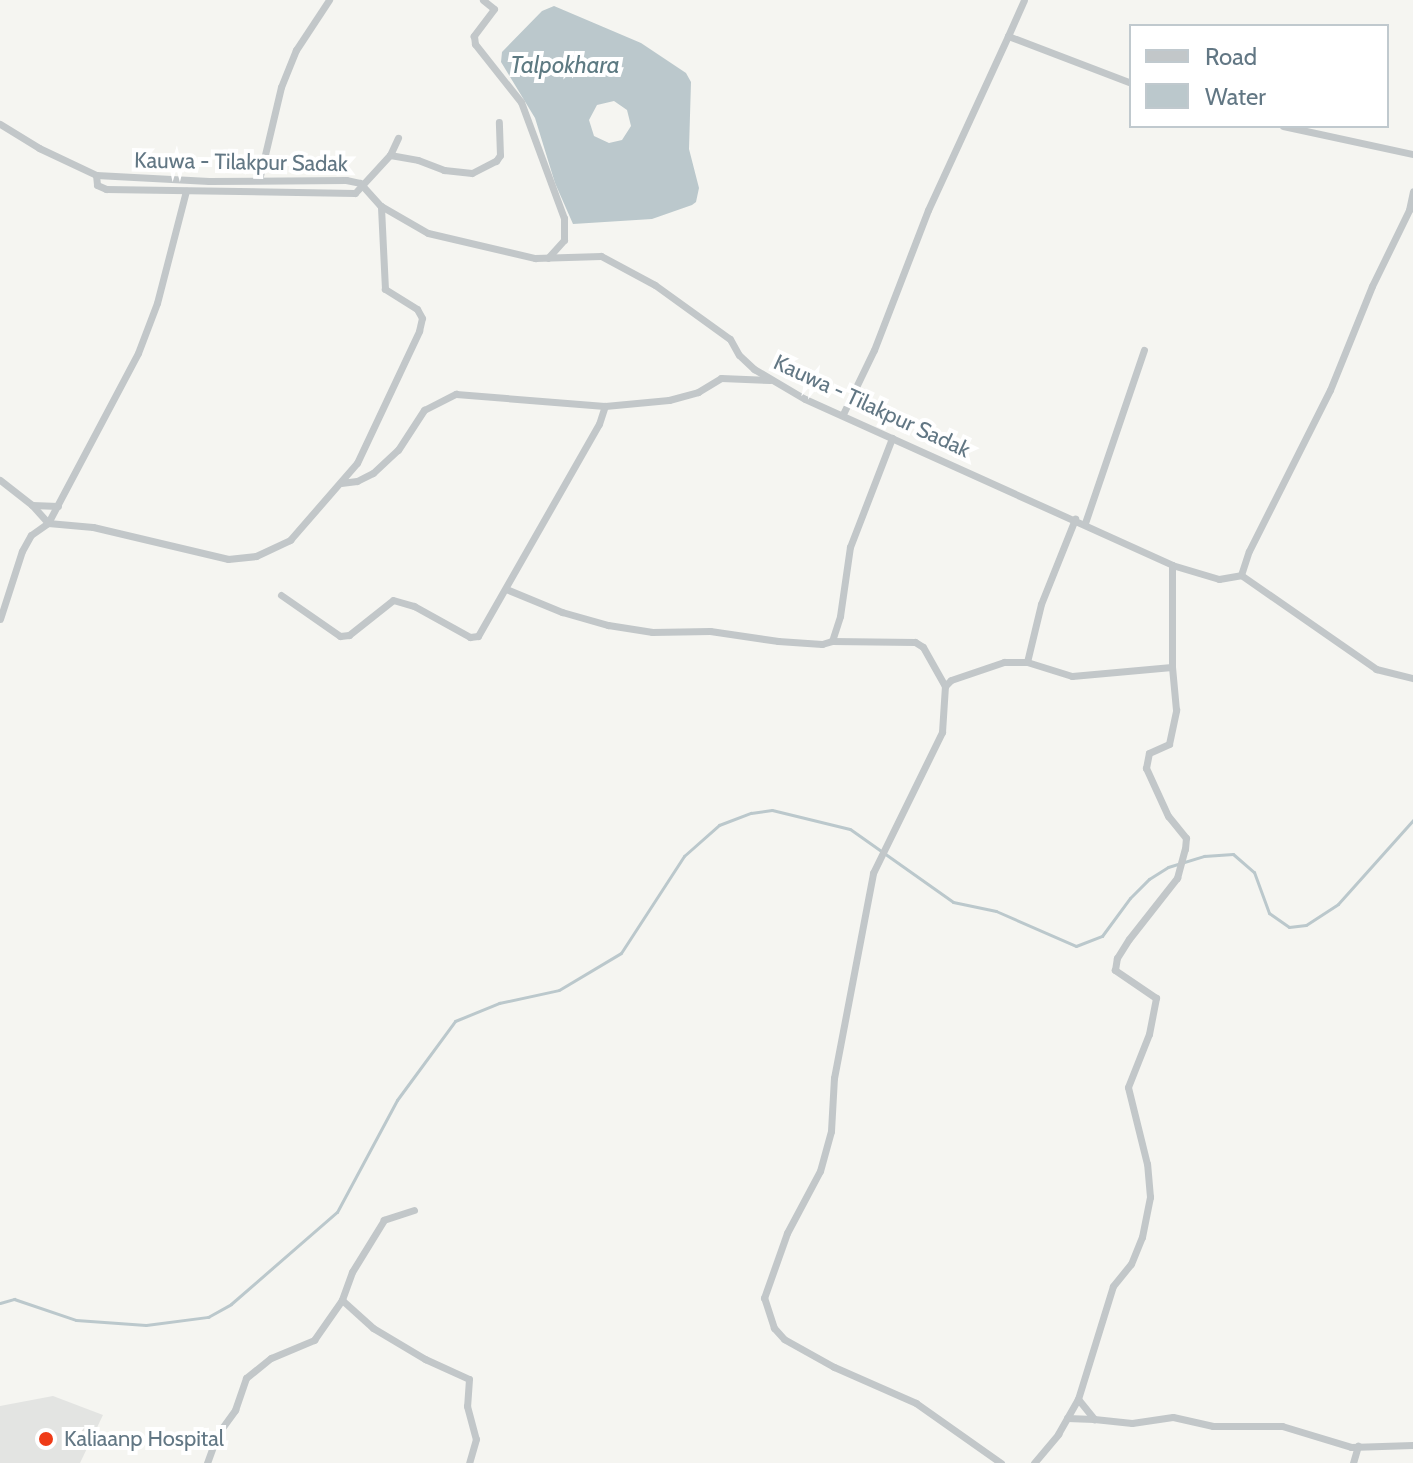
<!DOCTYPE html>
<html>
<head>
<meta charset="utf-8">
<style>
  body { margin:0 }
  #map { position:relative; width:1413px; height:1463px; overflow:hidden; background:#f5f5f1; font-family:Cabin,sans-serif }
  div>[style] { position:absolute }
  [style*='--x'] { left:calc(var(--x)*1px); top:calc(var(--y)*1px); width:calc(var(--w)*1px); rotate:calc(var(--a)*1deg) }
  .built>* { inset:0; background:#e3e4e2 }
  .water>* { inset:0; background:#bbc8cc }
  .stream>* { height:3px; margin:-1.5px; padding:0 1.5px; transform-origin:1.5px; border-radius:1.5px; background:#bbc8cc }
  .street>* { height:7px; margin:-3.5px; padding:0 3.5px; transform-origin:3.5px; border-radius:3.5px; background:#c2c7c9 }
  .dots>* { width:22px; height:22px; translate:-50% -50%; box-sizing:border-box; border:4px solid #fff; border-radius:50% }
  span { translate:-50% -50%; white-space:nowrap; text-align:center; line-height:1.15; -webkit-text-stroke:8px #fff; paint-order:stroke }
  .street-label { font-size:22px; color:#627784 }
  .poi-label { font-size:22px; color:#627784 }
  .left { translate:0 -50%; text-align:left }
  .water-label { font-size:24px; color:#5d7a82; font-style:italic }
  .legend { position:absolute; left:1129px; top:24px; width:260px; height:104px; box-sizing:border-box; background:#fff; border:2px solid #c0c9ce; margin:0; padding:10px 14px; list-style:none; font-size:24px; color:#627784 }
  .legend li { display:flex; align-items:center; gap:16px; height:40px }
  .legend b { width:40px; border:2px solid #c0c9ce }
</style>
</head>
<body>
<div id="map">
  <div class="built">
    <div style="clip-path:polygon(53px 1396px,103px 1415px,80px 1463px,0 1463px,0 1406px)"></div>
  </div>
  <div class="water">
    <div style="clip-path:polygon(evenodd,554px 6px,641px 43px,686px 73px,691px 82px,689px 149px,699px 188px,696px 202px,692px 205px,652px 219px,573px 224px,555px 183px,535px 118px,501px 62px,502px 52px,542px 11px,554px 6px,614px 101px,627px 110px,631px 126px,622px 140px,609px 143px,594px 136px,589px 120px,597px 105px,614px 101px)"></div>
  </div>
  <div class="stream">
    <div style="--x:0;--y:1303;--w:15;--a:-16"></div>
    <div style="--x:14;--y:1299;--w:65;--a:18.7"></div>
    <div style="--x:76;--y:1320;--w:70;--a:4.1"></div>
    <div style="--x:146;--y:1325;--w:63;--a:-7.4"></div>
    <div style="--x:208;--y:1317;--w:26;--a:-29"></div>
    <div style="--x:231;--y:1304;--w:140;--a:-41"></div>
    <div style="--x:337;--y:1212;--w:127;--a:-61.8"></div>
    <div style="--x:397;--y:1100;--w:98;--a:-53.7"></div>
    <div style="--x:455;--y:1021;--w:48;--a:-22.2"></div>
    <div style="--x:499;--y:1003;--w:61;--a:-12.2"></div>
    <div style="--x:559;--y:990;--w:72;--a:-30.8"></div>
    <div style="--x:621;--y:953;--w:116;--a:-57"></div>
    <div style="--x:684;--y:856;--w:47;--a:-41.5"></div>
    <div style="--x:719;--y:825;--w:34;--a:-21"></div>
    <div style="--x:751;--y:813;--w:21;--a:-8"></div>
    <div style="--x:772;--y:810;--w:80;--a:13.7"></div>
    <div style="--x:850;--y:829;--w:126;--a:35.3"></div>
    <div style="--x:953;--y:902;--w:44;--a:11.8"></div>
    <div style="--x:996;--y:911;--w:87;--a:23.6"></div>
    <div style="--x:1076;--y:946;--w:28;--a:-21"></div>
    <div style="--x:1102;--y:936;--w:47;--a:-53.6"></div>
    <div style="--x:1130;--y:898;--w:27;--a:-45"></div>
    <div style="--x:1149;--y:879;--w:22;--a:-32"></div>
    <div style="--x:1168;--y:867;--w:38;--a:-17"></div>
    <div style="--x:1204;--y:856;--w:29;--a:-4"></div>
    <div style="--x:1233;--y:854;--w:28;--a:41"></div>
    <div style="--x:1254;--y:872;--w:44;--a:69.9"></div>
    <div style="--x:1269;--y:913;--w:24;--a:35"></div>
    <div style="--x:1289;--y:927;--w:17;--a:-7"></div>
    <div style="--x:1306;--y:925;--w:38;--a:-33"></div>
    <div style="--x:1338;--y:904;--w:113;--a:-48.2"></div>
  </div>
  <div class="street">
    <div style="--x:483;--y:0;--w:14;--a:39"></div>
    <div style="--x:494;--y:9;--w:34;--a:127"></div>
    <div style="--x:474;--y:36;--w:8;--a:83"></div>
    <div style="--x:475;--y:44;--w:74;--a:51.6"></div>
    <div style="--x:521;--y:102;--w:124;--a:69.7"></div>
    <div style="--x:564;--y:218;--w:22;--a:90"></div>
    <div style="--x:564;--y:240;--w:24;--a:132"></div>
    <div style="--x:1008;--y:36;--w:39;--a:-66"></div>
    <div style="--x:0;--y:124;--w:46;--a:31.6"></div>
    <div style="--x:39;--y:148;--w:63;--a:25.3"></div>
    <div style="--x:96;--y:175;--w:113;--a:3"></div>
    <div style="--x:209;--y:181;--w:137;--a:-0.4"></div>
    <div style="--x:346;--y:180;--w:14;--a:12"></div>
    <div style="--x:360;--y:183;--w:31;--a:48"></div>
    <div style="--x:381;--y:206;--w:54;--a:29.9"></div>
    <div style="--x:428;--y:233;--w:110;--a:13.2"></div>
    <div style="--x:535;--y:258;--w:66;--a:-1.7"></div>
    <div style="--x:601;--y:256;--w:61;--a:28.2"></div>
    <div style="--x:655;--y:285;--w:92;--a:35.8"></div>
    <div style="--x:730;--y:339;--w:18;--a:61"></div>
    <div style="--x:739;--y:355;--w:21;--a:43"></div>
    <div style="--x:754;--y:369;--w:59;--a:30.5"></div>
    <div style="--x:805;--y:399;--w:403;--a:24.3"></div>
    <div style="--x:1172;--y:565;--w:49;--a:16.6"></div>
    <div style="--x:1219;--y:579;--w:22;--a:-10"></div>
    <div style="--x:1241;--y:575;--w:165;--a:34.8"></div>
    <div style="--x:1376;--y:669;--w:38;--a:14"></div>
    <div style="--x:1283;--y:126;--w:133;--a:12.2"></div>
    <div style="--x:390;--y:155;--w:28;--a:10"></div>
    <div style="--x:418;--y:160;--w:28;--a:21"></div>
    <div style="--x:444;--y:170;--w:28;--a:6"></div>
    <div style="--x:472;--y:173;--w:27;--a:-27"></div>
    <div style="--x:496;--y:161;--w:7;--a:-56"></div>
    <div style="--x:500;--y:155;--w:33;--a:-92"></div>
    <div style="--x:96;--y:175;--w:10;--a:84"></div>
    <div style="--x:97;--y:185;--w:10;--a:24"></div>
    <div style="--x:106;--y:189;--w:249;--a:0.9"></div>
    <div style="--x:355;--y:193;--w:52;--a:-47.4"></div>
    <div style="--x:390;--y:155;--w:19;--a:-65"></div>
    <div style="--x:259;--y:180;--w:96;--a:-76.7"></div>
    <div style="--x:281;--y:87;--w:40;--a:-68"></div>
    <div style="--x:296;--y:50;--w:60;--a:-56.6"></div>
    <div style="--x:843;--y:414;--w:71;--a:-64.2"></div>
    <div style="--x:874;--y:350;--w:150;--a:-68.9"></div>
    <div style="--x:928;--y:210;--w:192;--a:-65.3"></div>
    <div style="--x:1008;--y:36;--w:132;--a:20.9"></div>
    <div style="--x:0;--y:480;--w:41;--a:38"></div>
    <div style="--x:32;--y:505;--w:26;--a:2"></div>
    <div style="--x:341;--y:483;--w:16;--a:-7"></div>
    <div style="--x:357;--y:481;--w:18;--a:-27"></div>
    <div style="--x:373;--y:473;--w:34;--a:-43"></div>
    <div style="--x:398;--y:450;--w:48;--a:-57"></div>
    <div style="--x:424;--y:410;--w:36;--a:-27"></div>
    <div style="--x:456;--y:394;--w:149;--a:4.6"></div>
    <div style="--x:605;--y:406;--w:64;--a:-5.4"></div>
    <div style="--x:669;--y:400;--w:30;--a:-15"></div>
    <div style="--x:698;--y:392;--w:27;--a:-31"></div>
    <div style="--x:721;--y:378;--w:49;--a:2.3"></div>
    <div style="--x:32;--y:505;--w:24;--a:48"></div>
    <div style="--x:48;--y:523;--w:45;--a:5.1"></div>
    <div style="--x:93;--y:527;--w:139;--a:13.3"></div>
    <div style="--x:228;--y:559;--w:28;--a:-6"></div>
    <div style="--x:256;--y:556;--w:38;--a:-25"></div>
    <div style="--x:290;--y:540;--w:102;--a:-49"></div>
    <div style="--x:357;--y:463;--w:146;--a:-64.8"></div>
    <div style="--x:419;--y:331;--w:13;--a:-77"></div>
    <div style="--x:422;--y:318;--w:10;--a:-119"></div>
    <div style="--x:417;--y:309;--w:38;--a:-148"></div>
    <div style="--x:385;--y:289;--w:83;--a:-92.8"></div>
    <div style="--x:1085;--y:523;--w:183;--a:-71.2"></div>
    <div style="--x:1241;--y:575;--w:25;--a:-72"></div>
    <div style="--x:1249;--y:551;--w:180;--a:-63.3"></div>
    <div style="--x:1330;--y:390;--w:112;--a:-68"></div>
    <div style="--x:1372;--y:286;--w:85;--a:-64"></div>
    <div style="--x:1409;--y:210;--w:19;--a:-78"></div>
    <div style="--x:506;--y:589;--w:61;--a:22.3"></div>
    <div style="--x:562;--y:612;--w:48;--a:15.8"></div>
    <div style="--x:608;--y:625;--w:45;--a:9"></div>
    <div style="--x:652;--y:632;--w:58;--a:-1"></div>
    <div style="--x:710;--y:631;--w:69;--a:8.4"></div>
    <div style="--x:778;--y:641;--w:44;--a:3.9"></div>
    <div style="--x:822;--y:644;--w:10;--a:-17"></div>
    <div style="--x:832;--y:641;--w:26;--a:-72"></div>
    <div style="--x:840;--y:616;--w:70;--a:-81.8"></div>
    <div style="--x:850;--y:547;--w:117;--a:-68.9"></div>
    <div style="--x:281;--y:595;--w:72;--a:34.8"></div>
    <div style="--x:340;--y:636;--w:9;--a:-6"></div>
    <div style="--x:349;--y:635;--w:56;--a:-38.5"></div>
    <div style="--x:393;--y:600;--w:22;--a:16"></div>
    <div style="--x:414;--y:606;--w:64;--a:29"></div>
    <div style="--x:470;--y:637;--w:8;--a:-7"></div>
    <div style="--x:478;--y:636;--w:244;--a:-60.3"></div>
    <div style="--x:599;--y:424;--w:19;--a:-72"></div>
    <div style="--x:0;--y:619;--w:71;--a:-72.1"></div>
    <div style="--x:22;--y:551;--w:18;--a:-61"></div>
    <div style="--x:31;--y:535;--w:21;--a:-35"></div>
    <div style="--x:48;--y:523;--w:192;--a:-62.1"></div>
    <div style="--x:138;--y:353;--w:53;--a:-69.2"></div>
    <div style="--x:157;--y:303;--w:116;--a:-75.5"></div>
    <div style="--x:832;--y:641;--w:83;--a:0.7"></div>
    <div style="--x:915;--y:642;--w:9;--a:32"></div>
    <div style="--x:923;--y:647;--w:45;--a:60.6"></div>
    <div style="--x:1027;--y:662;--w:60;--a:-76.4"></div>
    <div style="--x:1041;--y:604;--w:92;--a:-68.2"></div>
    <div style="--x:414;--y:1210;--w:32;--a:162"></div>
    <div style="--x:384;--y:1220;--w:61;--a:121.6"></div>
    <div style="--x:352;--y:1272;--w:30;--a:110"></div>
    <div style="--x:342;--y:1300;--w:42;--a:42.1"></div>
    <div style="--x:373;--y:1328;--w:61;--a:30.8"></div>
    <div style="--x:425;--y:1359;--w:48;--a:24.4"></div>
    <div style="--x:469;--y:1379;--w:27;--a:94"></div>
    <div style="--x:467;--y:1406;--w:34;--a:75"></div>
    <div style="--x:476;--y:1439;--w:25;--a:106"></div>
    <div style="--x:1078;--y:1399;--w:26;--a:51"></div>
    <div style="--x:1094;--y:1419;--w:38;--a:6"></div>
    <div style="--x:1132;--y:1423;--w:41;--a:-8.3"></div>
    <div style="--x:1173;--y:1417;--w:41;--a:12.7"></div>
    <div style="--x:1213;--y:1426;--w:69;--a:0"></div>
    <div style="--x:1282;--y:1426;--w:72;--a:16.9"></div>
    <div style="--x:1351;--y:1447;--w:62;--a:-1.8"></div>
    <div style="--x:1067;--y:1418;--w:27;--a:2"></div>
    <div style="--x:207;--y:1463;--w:30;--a:-70"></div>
    <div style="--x:217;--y:1435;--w:31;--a:-54"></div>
    <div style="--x:235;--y:1410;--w:34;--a:-71"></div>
    <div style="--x:246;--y:1378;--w:32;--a:-39"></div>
    <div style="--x:271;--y:1358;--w:47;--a:-22.7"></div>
    <div style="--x:314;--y:1340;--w:49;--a:-55"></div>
    <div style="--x:1001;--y:1463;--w:104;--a:-144.8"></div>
    <div style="--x:916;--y:1403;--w:90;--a:-156.3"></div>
    <div style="--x:834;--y:1367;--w:57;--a:-150.8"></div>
    <div style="--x:784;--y:1339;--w:15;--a:-132"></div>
    <div style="--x:774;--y:1328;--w:32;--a:-108"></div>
    <div style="--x:764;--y:1298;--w:69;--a:-70.5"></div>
    <div style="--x:787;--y:1233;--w:70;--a:-62"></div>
    <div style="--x:820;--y:1171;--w:41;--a:-74.6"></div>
    <div style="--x:831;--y:1131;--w:53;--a:-86.8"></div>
    <div style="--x:834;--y:1078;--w:209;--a:-79.2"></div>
    <div style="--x:873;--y:873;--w:157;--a:-63.9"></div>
    <div style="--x:942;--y:732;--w:46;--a:-86.3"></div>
    <div style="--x:945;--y:686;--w:8;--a:-45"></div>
    <div style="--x:951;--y:680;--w:56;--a:-18.8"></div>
    <div style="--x:1004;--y:662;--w:23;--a:0"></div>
    <div style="--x:1027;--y:662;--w:47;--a:17.3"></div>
    <div style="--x:1072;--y:676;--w:100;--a:-5.1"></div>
    <div style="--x:1034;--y:1463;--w:38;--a:-50"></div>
    <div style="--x:1058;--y:1434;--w:40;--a:-60.3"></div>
    <div style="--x:1078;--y:1399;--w:118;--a:-72.8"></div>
    <div style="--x:1113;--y:1286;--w:28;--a:-51"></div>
    <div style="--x:1131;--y:1264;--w:29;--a:-68"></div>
    <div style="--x:1142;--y:1237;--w:41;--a:-78.7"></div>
    <div style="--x:1150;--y:1197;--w:33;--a:-95"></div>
    <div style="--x:1147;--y:1164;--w:79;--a:-103.9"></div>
    <div style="--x:1128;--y:1087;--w:57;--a:-68.4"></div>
    <div style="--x:1149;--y:1034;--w:37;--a:-79"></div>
    <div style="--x:1156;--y:998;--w:50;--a:-145.7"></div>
    <div style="--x:1115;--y:970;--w:12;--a:-81"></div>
    <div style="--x:1117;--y:958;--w:22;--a:-58"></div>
    <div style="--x:1129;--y:939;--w:78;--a:-51.8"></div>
    <div style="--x:1177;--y:878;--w:30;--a:-75"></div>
    <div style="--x:1185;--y:849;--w:11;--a:-85"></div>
    <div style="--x:1186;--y:838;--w:28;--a:-129"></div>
    <div style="--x:1168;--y:816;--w:53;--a:-114.6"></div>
    <div style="--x:1146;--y:768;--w:15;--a:-79"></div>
    <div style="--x:1149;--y:753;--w:22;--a:-24"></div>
    <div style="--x:1169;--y:744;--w:35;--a:-78"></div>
    <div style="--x:1176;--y:710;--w:43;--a:-95.3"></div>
    <div style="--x:1172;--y:667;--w:102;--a:-90"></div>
    <div style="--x:1353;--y:1463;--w:18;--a:-74"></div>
  </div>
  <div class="dots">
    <div style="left:46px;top:1439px;background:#ef3b17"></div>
  </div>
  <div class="street-label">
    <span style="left:241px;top:162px;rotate:1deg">Kauwa - Tilakpur Sadak</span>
    <span style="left:872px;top:406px;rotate:25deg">Kauwa - Tilakpur Sadak</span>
  </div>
  <div class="poi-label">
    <span class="left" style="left:64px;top:1439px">Kaliaanp Hospital</span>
  </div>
  <div class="water-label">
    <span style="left:565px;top:65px">Talpokhara</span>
  </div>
  <ul class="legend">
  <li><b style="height:10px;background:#c2c7c9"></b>Road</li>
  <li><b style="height:22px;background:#bbc8cc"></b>Water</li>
  </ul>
</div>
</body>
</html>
